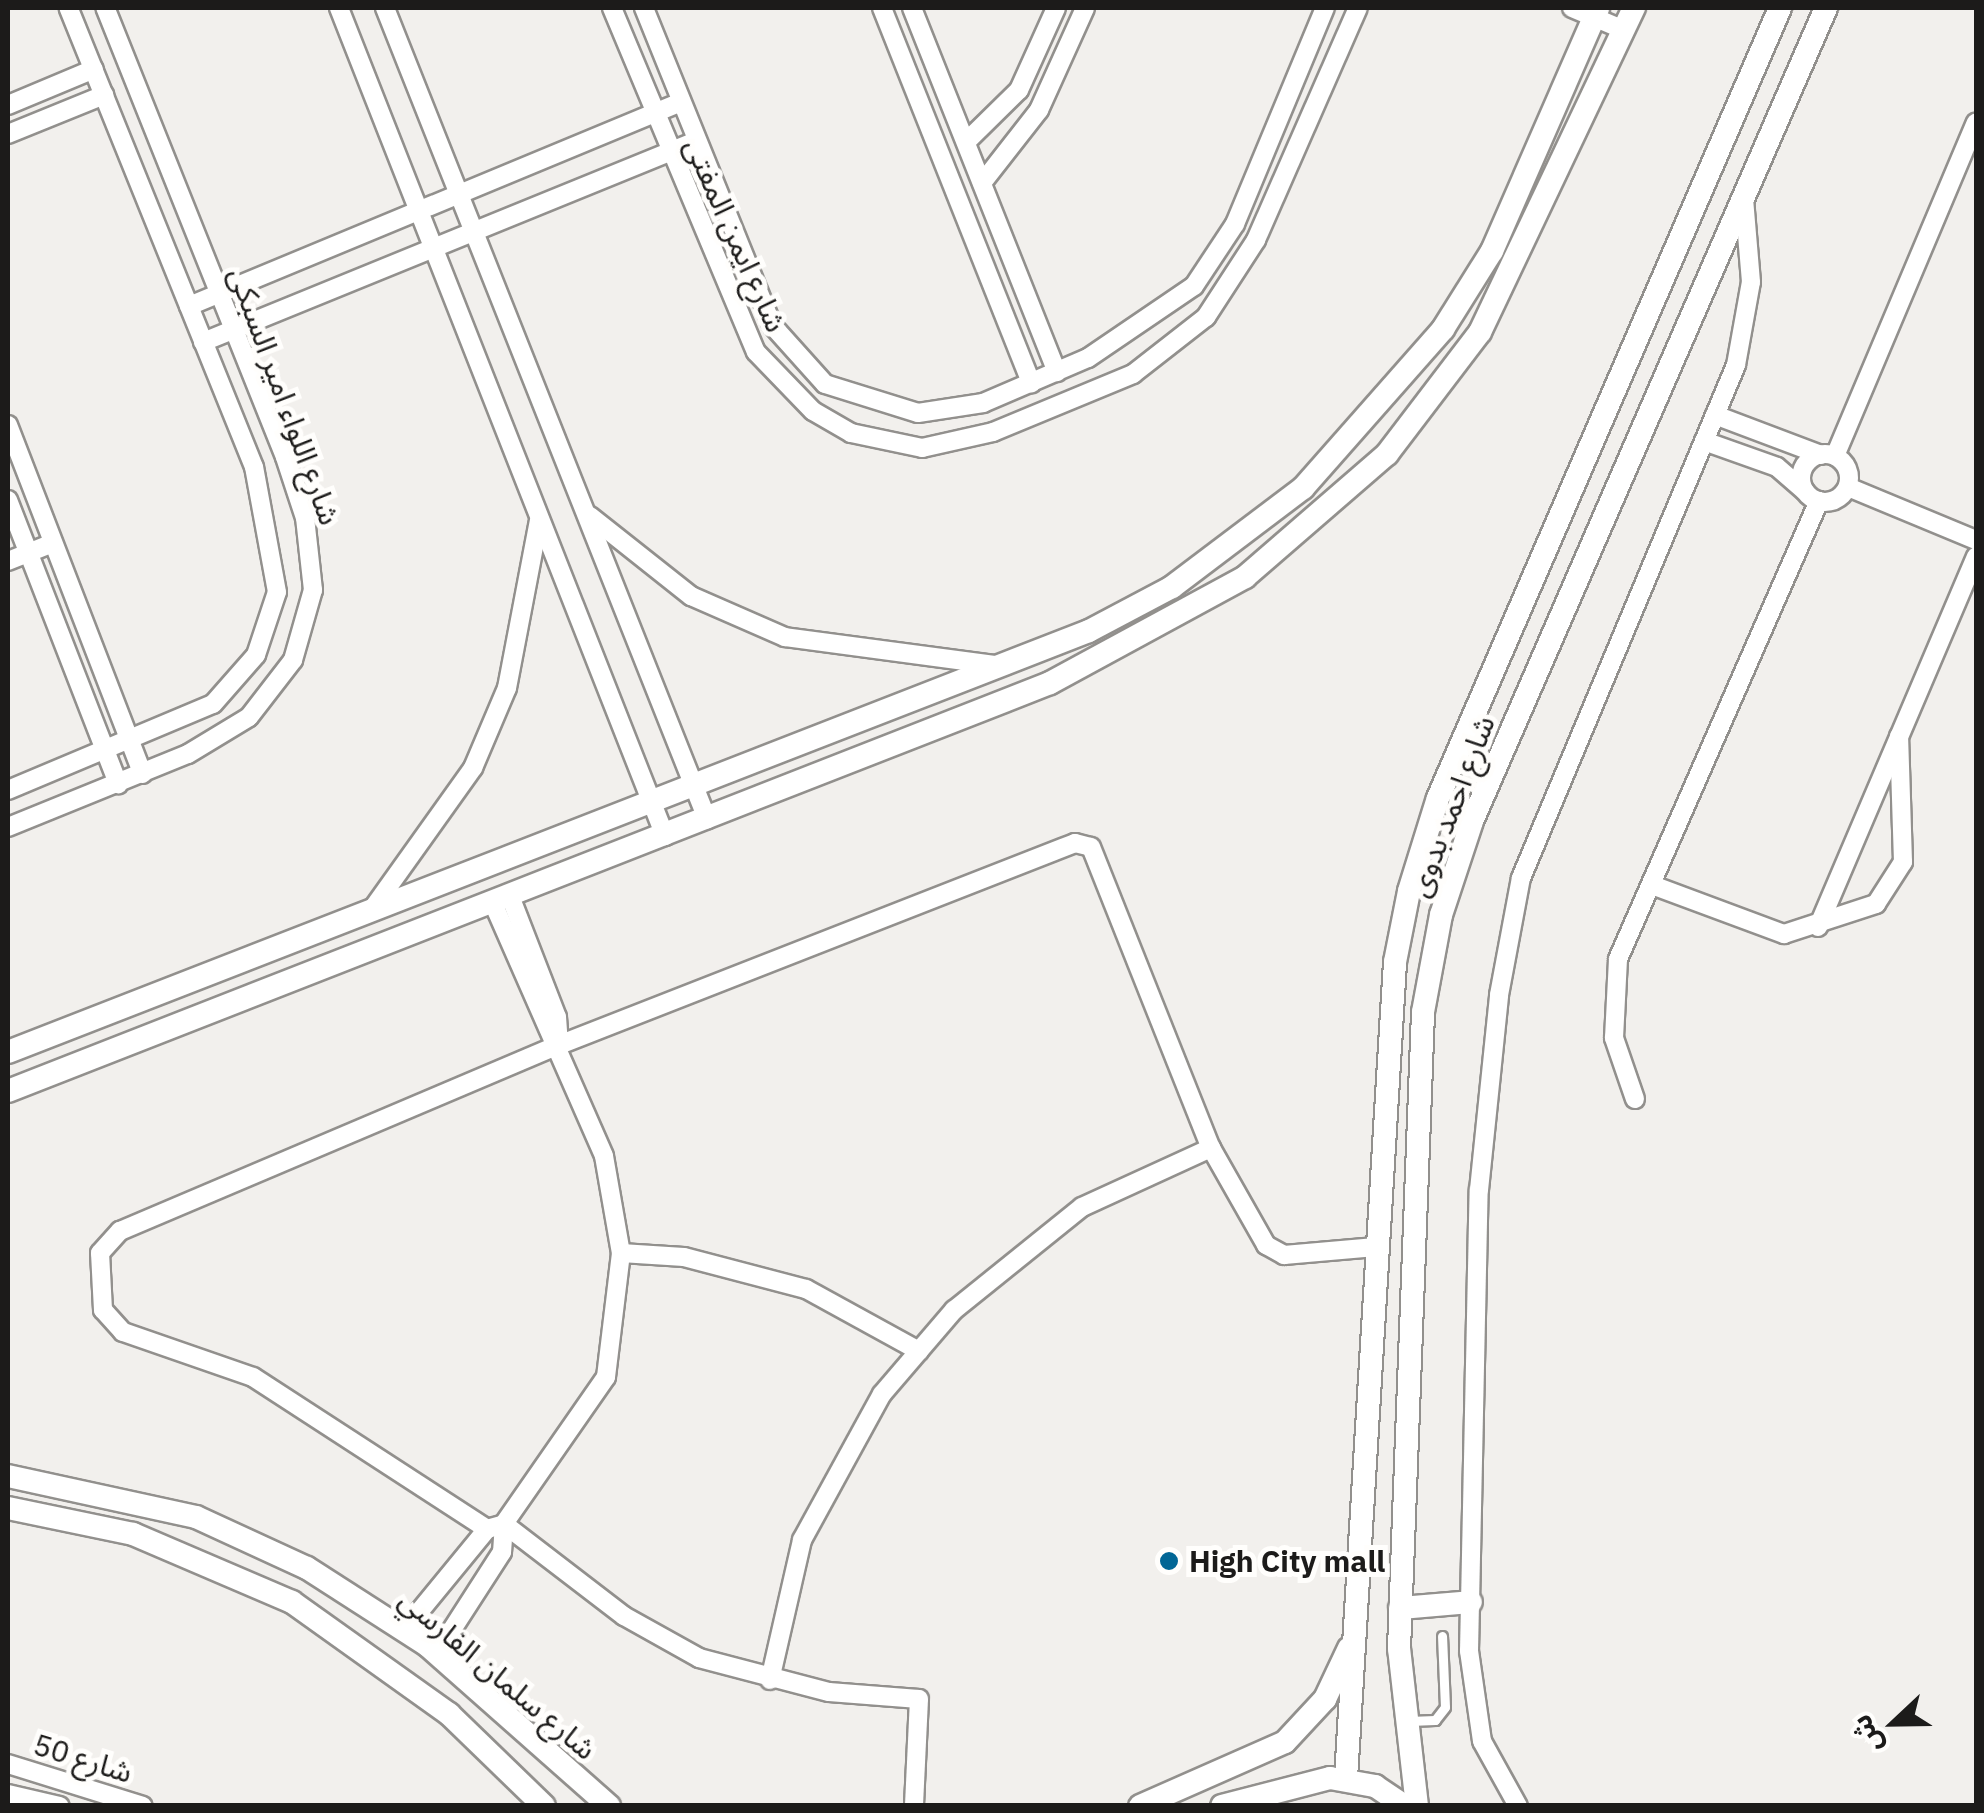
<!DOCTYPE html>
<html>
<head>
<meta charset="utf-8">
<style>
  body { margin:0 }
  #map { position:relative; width:1984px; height:1813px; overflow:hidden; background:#f2f0ed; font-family:"IBM Plex Sans","Noto Sans Arabic",sans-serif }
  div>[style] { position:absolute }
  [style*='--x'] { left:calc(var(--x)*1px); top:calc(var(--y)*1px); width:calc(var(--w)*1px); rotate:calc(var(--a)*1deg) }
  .roads { filter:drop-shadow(2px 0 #92908d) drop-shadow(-2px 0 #92908d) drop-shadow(0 2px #92908d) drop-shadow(0 -2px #92908d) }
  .service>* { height:9px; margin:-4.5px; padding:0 4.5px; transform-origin:4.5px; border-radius:4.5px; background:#fff }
  .minor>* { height:18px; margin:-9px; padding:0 9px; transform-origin:9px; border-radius:9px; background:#fff }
  .minor>.ring { margin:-9px; padding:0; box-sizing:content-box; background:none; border:18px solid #fff; border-radius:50% }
  .tertiary>* { height:22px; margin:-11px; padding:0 11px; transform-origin:11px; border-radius:11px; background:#fff }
  .dots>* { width:28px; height:28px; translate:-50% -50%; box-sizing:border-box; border:5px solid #fffefc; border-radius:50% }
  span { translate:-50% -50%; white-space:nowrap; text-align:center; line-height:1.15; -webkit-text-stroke:10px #fffefc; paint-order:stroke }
  .street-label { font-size:30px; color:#1c1b1a }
  .poi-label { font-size:30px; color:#1c1b1a; font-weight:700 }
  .left { translate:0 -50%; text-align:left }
  .frame { position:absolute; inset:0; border:10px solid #1c1b1a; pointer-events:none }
  .north { position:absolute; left:1844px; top:1673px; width:100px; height:100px; -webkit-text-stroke:8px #fffefc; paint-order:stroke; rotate:248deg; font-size:28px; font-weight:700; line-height:40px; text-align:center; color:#1c1b1a }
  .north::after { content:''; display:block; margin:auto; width:35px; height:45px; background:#1c1b1a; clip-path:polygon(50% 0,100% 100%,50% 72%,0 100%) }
</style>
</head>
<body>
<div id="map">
  <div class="roads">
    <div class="service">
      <div style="--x:1409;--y:1721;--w:26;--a:-2"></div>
      <div style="--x:1435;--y:1720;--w:16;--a:-52"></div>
      <div style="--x:1445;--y:1707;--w:71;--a:-92.4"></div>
    </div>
    <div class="minor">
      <div style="--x:339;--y:8;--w:890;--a:68.51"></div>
      <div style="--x:385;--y:8;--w:873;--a:68.34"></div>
      <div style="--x:612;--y:8;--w:373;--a:67.3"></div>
      <div style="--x:756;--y:352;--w:82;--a:46"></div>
      <div style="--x:813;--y:411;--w:44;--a:30.1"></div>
      <div style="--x:851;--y:433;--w:73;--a:11.9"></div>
      <div style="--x:922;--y:448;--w:73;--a:-12.7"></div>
      <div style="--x:993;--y:432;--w:152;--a:-22.5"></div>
      <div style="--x:1133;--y:374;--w:93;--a:-38"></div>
      <div style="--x:1206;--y:317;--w:92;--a:-57"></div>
      <div style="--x:1256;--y:240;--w:253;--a:-66.3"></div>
      <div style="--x:644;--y:8;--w:342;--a:68"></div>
      <div style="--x:772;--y:325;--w:79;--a:48.1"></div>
      <div style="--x:825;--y:384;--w:97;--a:17.3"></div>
      <div style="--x:918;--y:413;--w:66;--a:-8.7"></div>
      <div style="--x:983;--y:403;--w:114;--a:-23.2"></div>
      <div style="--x:1088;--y:358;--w:128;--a:-34.2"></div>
      <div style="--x:1194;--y:286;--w:74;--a:-56.5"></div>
      <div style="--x:1235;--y:224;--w:234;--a:-67.4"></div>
      <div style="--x:882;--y:8;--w:404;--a:68.3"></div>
      <div style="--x:912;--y:8;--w:392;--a:68.3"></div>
      <div style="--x:1572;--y:8;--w:56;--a:22.9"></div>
      <div style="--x:8;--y:105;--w:93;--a:-22.7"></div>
      <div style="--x:8;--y:134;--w:104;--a:-22.1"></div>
      <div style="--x:966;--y:142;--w:74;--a:-44.5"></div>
      <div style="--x:1019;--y:90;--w:90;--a:-65.7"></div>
      <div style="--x:982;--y:183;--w:93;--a:-52"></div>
      <div style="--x:1039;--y:110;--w:112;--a:-65.7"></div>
      <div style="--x:189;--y:306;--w:533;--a:-22.52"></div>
      <div style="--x:203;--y:342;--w:532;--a:-22.18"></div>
      <div style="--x:1715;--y:415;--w:113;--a:20.7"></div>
      <div style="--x:8;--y:425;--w:374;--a:68.9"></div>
      <div style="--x:1704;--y:441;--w:77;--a:19.6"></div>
      <div style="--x:1777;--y:467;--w:37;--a:41"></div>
      <div class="ring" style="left:1801px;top:454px;width:30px;height:30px"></div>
      <div style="--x:1835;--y:456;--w:362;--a:-67.1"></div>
      <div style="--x:1848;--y:487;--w:139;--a:22.5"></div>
      <div style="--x:8;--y:500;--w:305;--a:68.8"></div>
      <div style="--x:590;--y:516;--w:129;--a:38.4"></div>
      <div style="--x:691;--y:596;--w:103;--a:23.6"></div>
      <div style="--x:785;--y:637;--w:212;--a:7.6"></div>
      <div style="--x:8;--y:561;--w:48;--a:-21.8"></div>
      <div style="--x:8;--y:790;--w:222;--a:-22.8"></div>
      <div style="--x:213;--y:704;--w:65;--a:-48.7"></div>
      <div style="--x:256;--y:655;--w:66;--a:-71.6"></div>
      <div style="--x:277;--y:592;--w:127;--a:-100.4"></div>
      <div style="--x:254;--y:467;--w:495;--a:-112"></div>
      <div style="--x:8;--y:827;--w:194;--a:-22.1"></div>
      <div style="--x:188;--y:754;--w:71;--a:-31.2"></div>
      <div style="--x:249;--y:717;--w:72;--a:-52.3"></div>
      <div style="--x:293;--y:660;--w:73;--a:-74.1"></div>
      <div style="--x:313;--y:590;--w:72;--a:-96.3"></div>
      <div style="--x:305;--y:518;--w:64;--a:-108.2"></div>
      <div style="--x:285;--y:457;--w:484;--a:-111.8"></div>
      <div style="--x:1652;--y:885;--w:141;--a:20.4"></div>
      <div style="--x:1784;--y:934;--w:97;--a:-18.1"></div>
      <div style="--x:1876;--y:904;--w:50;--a:-57.3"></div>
      <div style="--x:1903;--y:862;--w:126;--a:-91.8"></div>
      <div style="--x:510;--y:896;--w:130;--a:68.8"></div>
      <div style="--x:557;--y:1017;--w:28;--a:86"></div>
      <div style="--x:493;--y:903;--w:276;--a:66.3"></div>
      <div style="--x:604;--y:1156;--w:98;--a:80.1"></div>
      <div style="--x:621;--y:1253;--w:125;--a:96.9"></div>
      <div style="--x:606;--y:1377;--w:179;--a:124.8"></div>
      <div style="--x:504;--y:1524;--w:151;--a:37.5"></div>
      <div style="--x:624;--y:1616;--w:86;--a:29.2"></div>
      <div style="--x:699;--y:1658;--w:134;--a:14.7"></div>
      <div style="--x:829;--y:1692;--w:90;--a:4.4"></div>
      <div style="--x:919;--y:1699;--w:107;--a:92.7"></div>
      <div style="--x:371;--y:911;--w:176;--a:-54.5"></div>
      <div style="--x:473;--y:768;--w:87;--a:-67"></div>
      <div style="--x:507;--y:688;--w:170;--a:-79.2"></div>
      <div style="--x:1818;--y:927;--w:403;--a:-66.9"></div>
      <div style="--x:1635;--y:1099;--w:65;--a:-109"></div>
      <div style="--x:1614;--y:1038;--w:79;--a:-87.1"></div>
      <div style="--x:1618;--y:959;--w:500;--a:-66.31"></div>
      <div style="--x:621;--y:1253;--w:63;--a:3.6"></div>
      <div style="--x:684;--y:1257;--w:126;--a:14.7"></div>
      <div style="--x:806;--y:1289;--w:129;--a:28.8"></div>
      <div style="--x:487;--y:1529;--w:279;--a:-147"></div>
      <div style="--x:253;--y:1377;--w:138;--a:-160.9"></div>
      <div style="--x:123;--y:1332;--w:30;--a:-132"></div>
      <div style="--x:103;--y:1310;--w:57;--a:-93"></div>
      <div style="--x:100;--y:1253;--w:30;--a:-48"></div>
      <div style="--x:120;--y:1231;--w:477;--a:-23"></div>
      <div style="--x:559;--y:1045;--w:554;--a:-21.38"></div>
      <div style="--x:1075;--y:843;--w:16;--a:14"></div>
      <div style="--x:1091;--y:847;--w:324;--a:68.3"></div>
      <div style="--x:1211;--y:1148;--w:112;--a:60.4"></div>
      <div style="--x:1266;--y:1245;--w:21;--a:29"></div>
      <div style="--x:1284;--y:1255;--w:92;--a:-5"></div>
      <div style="--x:405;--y:1629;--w:129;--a:-50.6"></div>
      <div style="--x:487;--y:1529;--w:18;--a:-16"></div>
      <div style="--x:504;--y:1524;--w:28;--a:94"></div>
      <div style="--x:502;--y:1552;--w:120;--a:122.8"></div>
      <div style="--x:770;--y:1680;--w:144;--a:-77.1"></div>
      <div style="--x:802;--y:1540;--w:166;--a:-61.3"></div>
      <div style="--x:882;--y:1394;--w:111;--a:-49.4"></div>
      <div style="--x:954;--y:1310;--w:164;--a:-38.8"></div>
      <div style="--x:1082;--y:1207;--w:142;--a:-24.6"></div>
      <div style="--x:8;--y:1764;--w:141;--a:17.3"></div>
      <div style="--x:8;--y:1794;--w:53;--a:13"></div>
      <div style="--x:1518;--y:1806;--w:74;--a:-119"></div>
      <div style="--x:1482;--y:1741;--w:91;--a:-98.2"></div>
      <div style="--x:1469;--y:1651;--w:461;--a:-88.8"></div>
      <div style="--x:1479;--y:1190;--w:196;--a:-84.1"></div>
      <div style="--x:1499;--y:995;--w:119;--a:-79.4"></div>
      <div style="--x:1521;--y:878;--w:556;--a:-67.26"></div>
      <div style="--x:1736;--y:365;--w:84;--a:-79.8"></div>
      <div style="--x:1751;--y:282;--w:84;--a:-94.8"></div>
    </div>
    <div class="tertiary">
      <div style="--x:8;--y:1052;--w:1160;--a:-21.28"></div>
      <div style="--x:1089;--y:631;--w:94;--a:-27.9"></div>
      <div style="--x:1172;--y:587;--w:164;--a:-37.1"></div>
      <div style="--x:1303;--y:488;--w:212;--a:-48.6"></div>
      <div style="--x:1443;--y:329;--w:92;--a:-57.9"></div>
      <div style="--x:1492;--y:251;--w:265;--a:-66.4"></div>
      <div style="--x:8;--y:1091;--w:1119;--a:-21.38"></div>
      <div style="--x:1050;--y:683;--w:222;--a:-28.5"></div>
      <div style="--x:1245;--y:577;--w:188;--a:-40.9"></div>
      <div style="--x:1387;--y:454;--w:153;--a:-52.7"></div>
      <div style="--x:1480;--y:332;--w:359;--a:-64.6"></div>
      <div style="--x:8;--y:1476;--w:192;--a:12.3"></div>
      <div style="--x:196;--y:1517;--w:122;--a:24.7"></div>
      <div style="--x:307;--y:1568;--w:143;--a:32.7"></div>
      <div style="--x:427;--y:1645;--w:243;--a:41.5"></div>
      <div style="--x:8;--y:1508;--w:128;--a:11.7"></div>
      <div style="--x:133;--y:1534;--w:173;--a:23.2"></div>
      <div style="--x:292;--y:1602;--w:193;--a:35.5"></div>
      <div style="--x:449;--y:1714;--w:132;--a:44.1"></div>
      <div style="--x:1400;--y:1608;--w:71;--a:-4.8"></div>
      <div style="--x:1346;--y:1778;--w:817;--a:-86.56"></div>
      <div style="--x:1395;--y:962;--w:72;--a:-78.8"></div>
      <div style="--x:1409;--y:891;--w:97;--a:-72.7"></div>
      <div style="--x:1438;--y:798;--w:861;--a:-66.59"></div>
      <div style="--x:1140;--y:1806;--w:158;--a:-23.8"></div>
      <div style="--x:1285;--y:1742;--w:59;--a:-47.1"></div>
      <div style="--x:1325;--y:1699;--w:56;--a:-64.8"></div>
      <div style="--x:1222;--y:1806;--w:112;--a:-14.5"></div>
      <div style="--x:1330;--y:1778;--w:46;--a:10.1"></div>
      <div style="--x:1375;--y:1786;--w:36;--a:34"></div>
      <div style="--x:1417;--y:1806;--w:158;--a:-96.5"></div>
      <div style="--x:1399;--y:1649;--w:637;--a:-87.84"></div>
      <div style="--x:1423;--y:1012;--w:99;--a:-79.5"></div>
      <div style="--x:1441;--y:915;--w:99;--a:-71.7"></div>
      <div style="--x:1472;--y:821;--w:887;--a:-66.47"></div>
    </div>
  </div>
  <div class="dots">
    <div style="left:1169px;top:1561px;background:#026695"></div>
  </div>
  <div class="street-label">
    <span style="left:736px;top:235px;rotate:66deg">شارع ايمن المفتى</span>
    <span style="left:285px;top:396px;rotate:70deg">شارع اللواء امير السبكى</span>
    <span style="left:1451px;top:806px;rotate:-69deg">شارع احمد بدوى</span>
    <span style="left:498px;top:1674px;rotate:40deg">شارع سلمان الفارسي</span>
    <span style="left:83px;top:1758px;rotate:17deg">شارع 50</span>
  </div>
  <div class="poi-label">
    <span class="left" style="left:1189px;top:1561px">High City mall</span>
  </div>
  <div class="frame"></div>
  <div class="north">ش</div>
</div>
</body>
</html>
